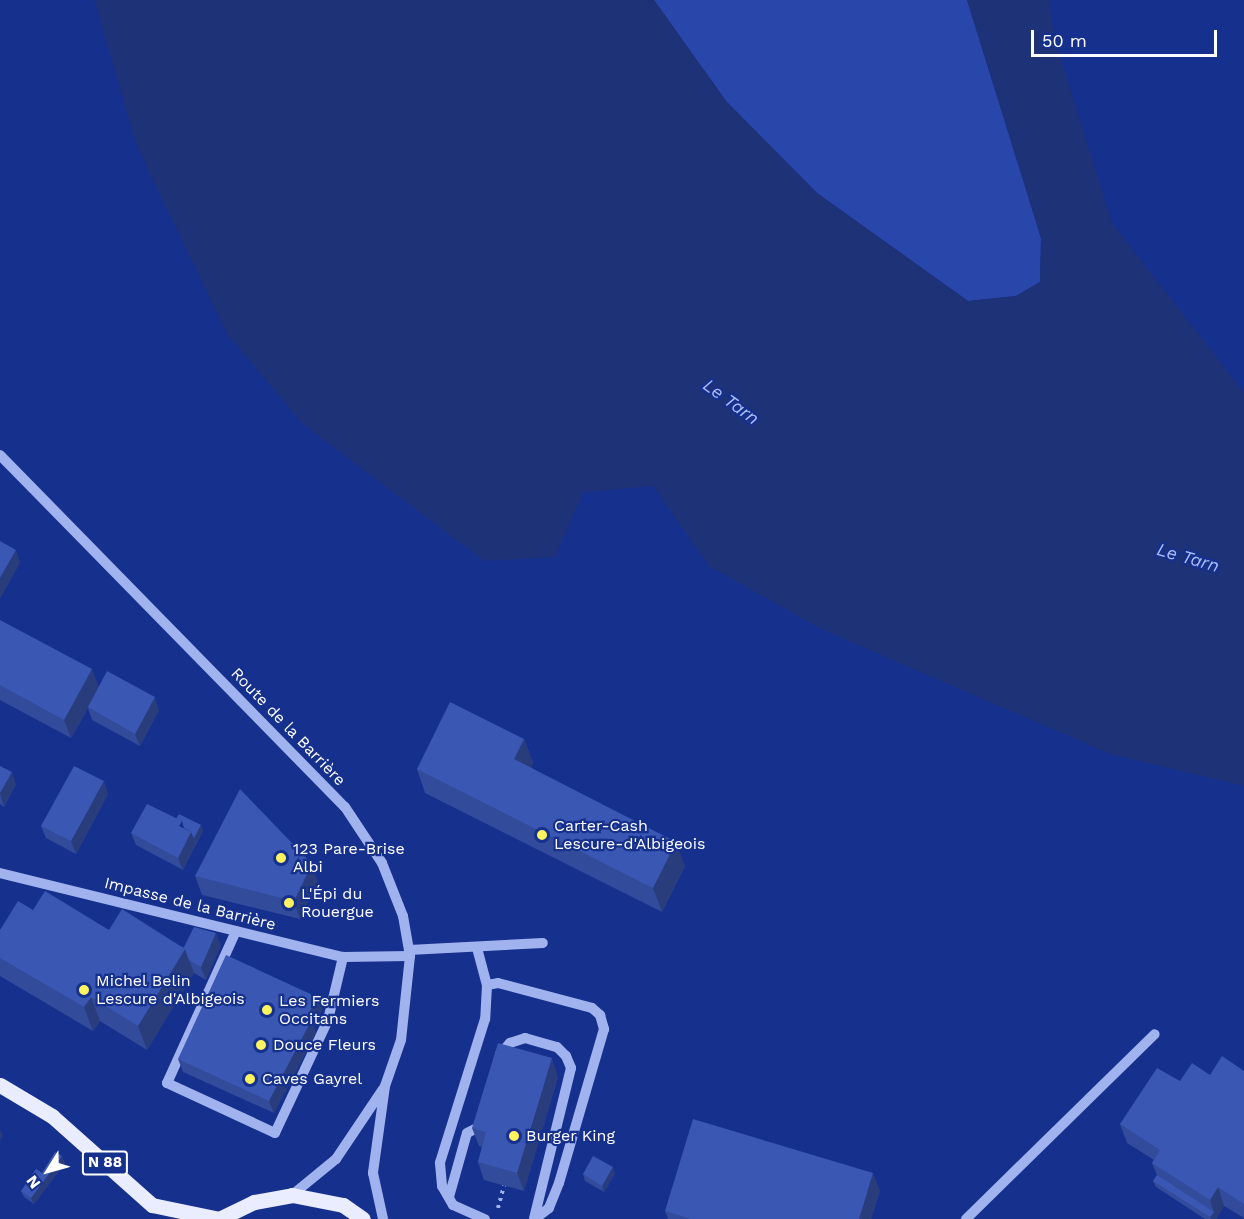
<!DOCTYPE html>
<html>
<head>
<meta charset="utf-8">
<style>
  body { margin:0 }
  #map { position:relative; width:1244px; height:1219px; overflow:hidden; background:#16308d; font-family:"Work Sans",sans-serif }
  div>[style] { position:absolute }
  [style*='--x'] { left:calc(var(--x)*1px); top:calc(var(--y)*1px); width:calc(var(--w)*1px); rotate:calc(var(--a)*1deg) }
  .green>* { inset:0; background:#2947ab }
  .water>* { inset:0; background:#1e3278 }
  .path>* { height:4px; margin-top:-2px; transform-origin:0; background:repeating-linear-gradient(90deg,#a1b3ef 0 3px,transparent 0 7.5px) }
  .minor>* { height:10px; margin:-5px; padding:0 5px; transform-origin:5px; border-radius:5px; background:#a1b3ef }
  .major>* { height:15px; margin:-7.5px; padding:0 7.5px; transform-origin:7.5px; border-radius:7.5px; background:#e9edff }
  .wall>* { inset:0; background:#324b9a }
  .shaded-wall>* { inset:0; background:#293d7d }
  .building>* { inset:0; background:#3a57b3 }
  .dots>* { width:16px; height:16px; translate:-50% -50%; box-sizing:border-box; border:3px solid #16308d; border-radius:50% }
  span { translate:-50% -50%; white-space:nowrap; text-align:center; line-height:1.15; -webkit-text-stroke:4.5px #16308d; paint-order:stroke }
  .shield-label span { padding:2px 4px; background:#16308d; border:2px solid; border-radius:4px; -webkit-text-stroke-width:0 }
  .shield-label { font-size:15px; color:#fff; font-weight:700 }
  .street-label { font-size:16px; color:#fff }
  .poi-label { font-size:16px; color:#fff }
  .left { translate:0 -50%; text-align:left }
  .water-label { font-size:18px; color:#acbef6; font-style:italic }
  .north { position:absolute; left:18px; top:1141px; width:60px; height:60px; -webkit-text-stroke:4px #16308d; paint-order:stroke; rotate:233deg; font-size:16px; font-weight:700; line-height:24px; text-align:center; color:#fff }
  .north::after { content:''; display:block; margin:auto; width:21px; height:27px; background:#fff; clip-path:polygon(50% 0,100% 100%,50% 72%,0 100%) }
  .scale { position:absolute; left:1031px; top:30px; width:186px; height:27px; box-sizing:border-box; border:3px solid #fff; border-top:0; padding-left:8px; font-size:18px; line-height:21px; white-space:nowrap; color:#fff; -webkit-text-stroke:4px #16308d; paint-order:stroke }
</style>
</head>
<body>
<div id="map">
  <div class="green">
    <div style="clip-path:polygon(654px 0,967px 0,1041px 238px,1040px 282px,1016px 296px,968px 301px,817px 193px,726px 101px)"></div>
  </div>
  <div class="water">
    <div style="clip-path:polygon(94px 0,654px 0,726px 101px,817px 193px,968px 301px,1016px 296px,1040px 282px,1041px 238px,967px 0,1049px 0,1054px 37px,1112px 223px,1244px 393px,1244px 786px,1110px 754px,821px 629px,709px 566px,653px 486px,583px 492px,555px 557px,484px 561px,303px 424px,227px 334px,137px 146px)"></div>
  </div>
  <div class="path">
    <div style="--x:498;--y:1208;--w:23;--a:-75"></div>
  </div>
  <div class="minor">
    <div style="--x:0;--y:455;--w:493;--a:45.6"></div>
    <div style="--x:345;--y:807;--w:67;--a:56.5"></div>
    <div style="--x:382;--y:863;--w:57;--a:68.4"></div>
    <div style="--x:403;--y:916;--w:41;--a:80.1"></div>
    <div style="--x:410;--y:956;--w:84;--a:96.1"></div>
    <div style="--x:401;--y:1040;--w:49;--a:109.2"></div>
    <div style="--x:385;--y:1086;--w:88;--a:97.9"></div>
    <div style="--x:373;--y:1173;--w:47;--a:77.7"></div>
    <div style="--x:0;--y:873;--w:353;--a:13.8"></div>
    <div style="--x:343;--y:957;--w:67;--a:-0.9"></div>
    <div style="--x:236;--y:931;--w:167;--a:114.4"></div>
    <div style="--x:167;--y:1083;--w:119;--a:24.8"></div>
    <div style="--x:275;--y:1133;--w:125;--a:-64.9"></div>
    <div style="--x:328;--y:1020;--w:65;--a:-76.6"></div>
    <div style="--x:477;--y:948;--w:38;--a:75"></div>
    <div style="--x:487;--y:985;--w:34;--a:93"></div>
    <div style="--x:485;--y:1019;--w:151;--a:107.4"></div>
    <div style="--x:440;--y:1163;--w:23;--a:85"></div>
    <div style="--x:442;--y:1186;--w:22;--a:60"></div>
    <div style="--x:453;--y:1205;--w:35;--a:24"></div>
    <div style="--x:409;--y:950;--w:134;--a:-3"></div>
    <div style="--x:487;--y:985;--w:11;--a:-10"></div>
    <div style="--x:498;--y:983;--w:97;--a:14.9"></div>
    <div style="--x:592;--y:1008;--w:11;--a:41"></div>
    <div style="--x:600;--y:1015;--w:15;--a:74"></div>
    <div style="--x:604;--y:1029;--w:160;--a:106.3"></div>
    <div style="--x:559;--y:1183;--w:27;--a:112"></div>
    <div style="--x:549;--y:1208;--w:18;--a:142"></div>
    <div style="--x:500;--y:1054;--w:15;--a:-48"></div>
    <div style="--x:510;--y:1043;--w:16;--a:-18"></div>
    <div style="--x:525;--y:1038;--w:33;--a:16"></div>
    <div style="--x:557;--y:1047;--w:13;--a:45"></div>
    <div style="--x:566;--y:1056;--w:13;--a:67"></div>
    <div style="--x:571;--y:1068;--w:155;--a:103.8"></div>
    <div style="--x:292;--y:1195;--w:57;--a:-39.3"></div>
    <div style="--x:336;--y:1159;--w:84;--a:-56.1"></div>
    <div style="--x:449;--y:1197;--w:66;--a:-74.3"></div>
    <div style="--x:467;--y:1133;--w:13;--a:-27"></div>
    <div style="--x:479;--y:1127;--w:6;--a:-81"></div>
    <div style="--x:966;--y:1219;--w:264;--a:-44.4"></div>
  </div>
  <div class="major">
    <div style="--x:0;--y:1085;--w:61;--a:30.8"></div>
    <div style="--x:52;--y:1116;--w:134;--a:41.7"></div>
    <div style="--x:152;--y:1205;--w:68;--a:11.8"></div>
    <div style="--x:219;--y:1219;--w:39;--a:-26"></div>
    <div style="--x:254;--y:1202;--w:39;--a:-10"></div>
    <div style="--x:292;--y:1195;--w:52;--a:11.1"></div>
    <div style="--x:343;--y:1205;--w:24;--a:35"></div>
  </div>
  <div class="wall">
    <div style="clip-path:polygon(0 620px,99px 687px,159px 710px,140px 746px,92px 720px,88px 708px,71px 738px,0 700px)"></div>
    <div style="clip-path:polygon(524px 739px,533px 763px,531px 768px,685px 866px,662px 912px,425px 793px,417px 769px)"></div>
    <div style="clip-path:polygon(0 766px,16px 784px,4px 807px,0 804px)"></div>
    <div style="clip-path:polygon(108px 794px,76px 854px,46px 838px,41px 826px)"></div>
    <div style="clip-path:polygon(203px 831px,183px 870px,136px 845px,131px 833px)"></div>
    <div style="clip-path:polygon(195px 876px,318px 882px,300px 919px,202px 895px)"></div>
    <div style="clip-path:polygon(33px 910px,109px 930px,184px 947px,221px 945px,206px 980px,194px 973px,147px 1050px,100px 1021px,93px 1031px,0 976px,0 930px)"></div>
    <div style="clip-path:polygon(317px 997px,322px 1009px,314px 1027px,316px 1033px,274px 1113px,183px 1072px,178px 1059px)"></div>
    <div style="clip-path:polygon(1244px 1071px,1244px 1218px,1224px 1206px,1216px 1219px,1205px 1219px,1156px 1187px,1153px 1181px,1157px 1175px,1152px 1163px,1154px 1160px,1127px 1143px,1120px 1124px,1180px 1081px,1210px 1075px)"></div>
    <div style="clip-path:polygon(558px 1077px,524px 1191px,484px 1180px,478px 1162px,482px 1147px,479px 1146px,472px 1128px)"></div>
    <div style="clip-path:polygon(65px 1163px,34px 1204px,24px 1197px,21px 1191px,42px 1173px)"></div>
    <div style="clip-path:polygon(583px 1174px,615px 1174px,604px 1192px,585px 1181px)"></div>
    <div style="clip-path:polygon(880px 1191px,871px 1219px,668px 1219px,665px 1211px)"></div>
  </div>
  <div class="shaded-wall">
    <div style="clip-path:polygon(16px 550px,20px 563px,0 599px,0 578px)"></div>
    <div style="clip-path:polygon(92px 669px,99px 688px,71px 738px,64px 720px)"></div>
    <div style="clip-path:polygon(155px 697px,159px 710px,140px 746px,135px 734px)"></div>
    <div style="clip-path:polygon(524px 739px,533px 763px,523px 783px,514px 759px)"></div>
    <div style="clip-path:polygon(12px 772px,16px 784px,4px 807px,0 793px)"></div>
    <div style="clip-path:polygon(104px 781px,108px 794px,76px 854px,71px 841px)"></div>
    <div style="clip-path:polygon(201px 825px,203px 831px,196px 844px,194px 838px)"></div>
    <div style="clip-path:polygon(191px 832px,196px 844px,183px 870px,178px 858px)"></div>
    <div style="clip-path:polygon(676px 842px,685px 866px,662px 912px,653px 888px)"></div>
    <div style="clip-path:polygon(312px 864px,318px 882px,300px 919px,294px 901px)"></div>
    <div style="clip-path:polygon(216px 933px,221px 945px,206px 980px,201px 967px)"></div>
    <div style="clip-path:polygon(185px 949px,194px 973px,147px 1050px,138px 1026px)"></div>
    <div style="clip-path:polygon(91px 997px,100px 1021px,93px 1031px,84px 1007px)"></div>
    <div style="clip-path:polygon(317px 997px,322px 1009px,314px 1027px,316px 1033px,274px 1113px,269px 1101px)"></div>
    <div style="clip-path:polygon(552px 1058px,558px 1077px,524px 1191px,517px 1173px)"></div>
    <div style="clip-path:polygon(0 1130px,3px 1136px,0 1140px)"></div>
    <div style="clip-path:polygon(62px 1156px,65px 1163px,34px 1204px,31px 1198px)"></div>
    <div style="clip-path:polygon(613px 1167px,615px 1174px,604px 1192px,602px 1186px)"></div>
    <div style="clip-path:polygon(873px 1173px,880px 1191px,871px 1219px,859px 1219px)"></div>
    <div style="clip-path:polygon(1218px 1187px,1224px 1206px,1216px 1219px,1211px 1219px,1210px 1217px,1214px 1212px,1210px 1200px)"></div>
  </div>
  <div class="building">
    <div style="clip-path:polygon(0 541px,16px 550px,0 578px)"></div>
    <div style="clip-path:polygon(0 620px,92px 669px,64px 720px,0 685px)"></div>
    <div style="clip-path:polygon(107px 671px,155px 697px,135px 734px,88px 707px)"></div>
    <div style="clip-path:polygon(450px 702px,524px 739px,514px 759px,676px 842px,653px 888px,417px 769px)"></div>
    <div style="clip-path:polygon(0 766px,12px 772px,0 793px)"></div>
    <div style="clip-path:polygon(74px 766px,104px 781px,71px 841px,41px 826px)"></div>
    <div style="clip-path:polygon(240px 789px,312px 864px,294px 901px,195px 876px)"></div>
    <div style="clip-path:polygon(147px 804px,182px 821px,179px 826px,191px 832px,178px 858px,131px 833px)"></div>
    <div style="clip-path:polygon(179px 814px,201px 825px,194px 838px,191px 832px,184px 828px,182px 821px,176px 819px)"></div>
    <div style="clip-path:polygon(45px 891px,109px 930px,122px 909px,185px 949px,138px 1026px,91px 997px,84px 1007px,0 958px,0 930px,18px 901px,33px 910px)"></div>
    <div style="clip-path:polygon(194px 927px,216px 933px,201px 967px,189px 960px,185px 949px,184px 947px)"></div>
    <div style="clip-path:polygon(226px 955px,317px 997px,307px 1018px,311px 1021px,269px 1101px,178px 1059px)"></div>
    <div style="clip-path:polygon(498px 1043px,552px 1058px,517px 1173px,478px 1162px,486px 1132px,472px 1128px)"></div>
    <div style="clip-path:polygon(1222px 1056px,1244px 1071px,1244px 1204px,1218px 1187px,1210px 1200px,1152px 1163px,1160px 1150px,1120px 1124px,1157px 1068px,1180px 1081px,1192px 1063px,1210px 1075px)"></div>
    <div style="clip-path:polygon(693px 1119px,873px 1173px,859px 1219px,691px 1219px,665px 1211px)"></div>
    <div style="clip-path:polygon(55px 1152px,62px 1156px,31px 1198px,21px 1191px,36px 1169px,42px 1173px)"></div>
    <div style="clip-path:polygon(593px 1156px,613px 1167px,602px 1186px,583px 1174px)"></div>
    <div style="clip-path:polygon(1157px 1175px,1214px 1212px,1210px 1217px,1153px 1181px)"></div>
  </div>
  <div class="dots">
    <div style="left:542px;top:835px;background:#fff35f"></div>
    <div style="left:281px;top:858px;background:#fff35f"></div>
    <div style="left:289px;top:903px;background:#fff35f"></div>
    <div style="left:84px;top:990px;background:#fff35f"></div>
    <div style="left:267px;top:1010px;background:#fff35f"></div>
    <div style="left:261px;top:1045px;background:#fff35f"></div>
    <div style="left:250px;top:1079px;background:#fff35f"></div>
    <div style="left:514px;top:1136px;background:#fff35f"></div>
  </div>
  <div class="shield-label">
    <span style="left:105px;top:1163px">N 88</span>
  </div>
  <div class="street-label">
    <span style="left:288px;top:727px;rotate:46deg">Route de la Barrière</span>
    <span style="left:190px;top:904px;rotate:14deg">Impasse de la Barrière</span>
  </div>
  <div class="poi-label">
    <span class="left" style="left:554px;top:835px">Carter-Cash<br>Lescure-d'Albigeois</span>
    <span class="left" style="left:293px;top:858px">123 Pare-Brise<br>Albi</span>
    <span class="left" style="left:301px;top:903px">L'Épi du<br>Rouergue</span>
    <span class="left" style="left:96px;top:990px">Michel Belin<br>Lescure d'Albigeois</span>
    <span class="left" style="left:279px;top:1010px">Les Fermiers<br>Occitans</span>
    <span class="left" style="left:273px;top:1045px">Douce Fleurs</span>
    <span class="left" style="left:262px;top:1079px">Caves Gayrel</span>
    <span class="left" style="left:526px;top:1136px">Burger King</span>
  </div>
  <div class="water-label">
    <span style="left:731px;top:402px;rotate:36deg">Le Tarn</span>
    <span style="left:1188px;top:558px;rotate:16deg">Le Tarn</span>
  </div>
  <div class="north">N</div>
  <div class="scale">50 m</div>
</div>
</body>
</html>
